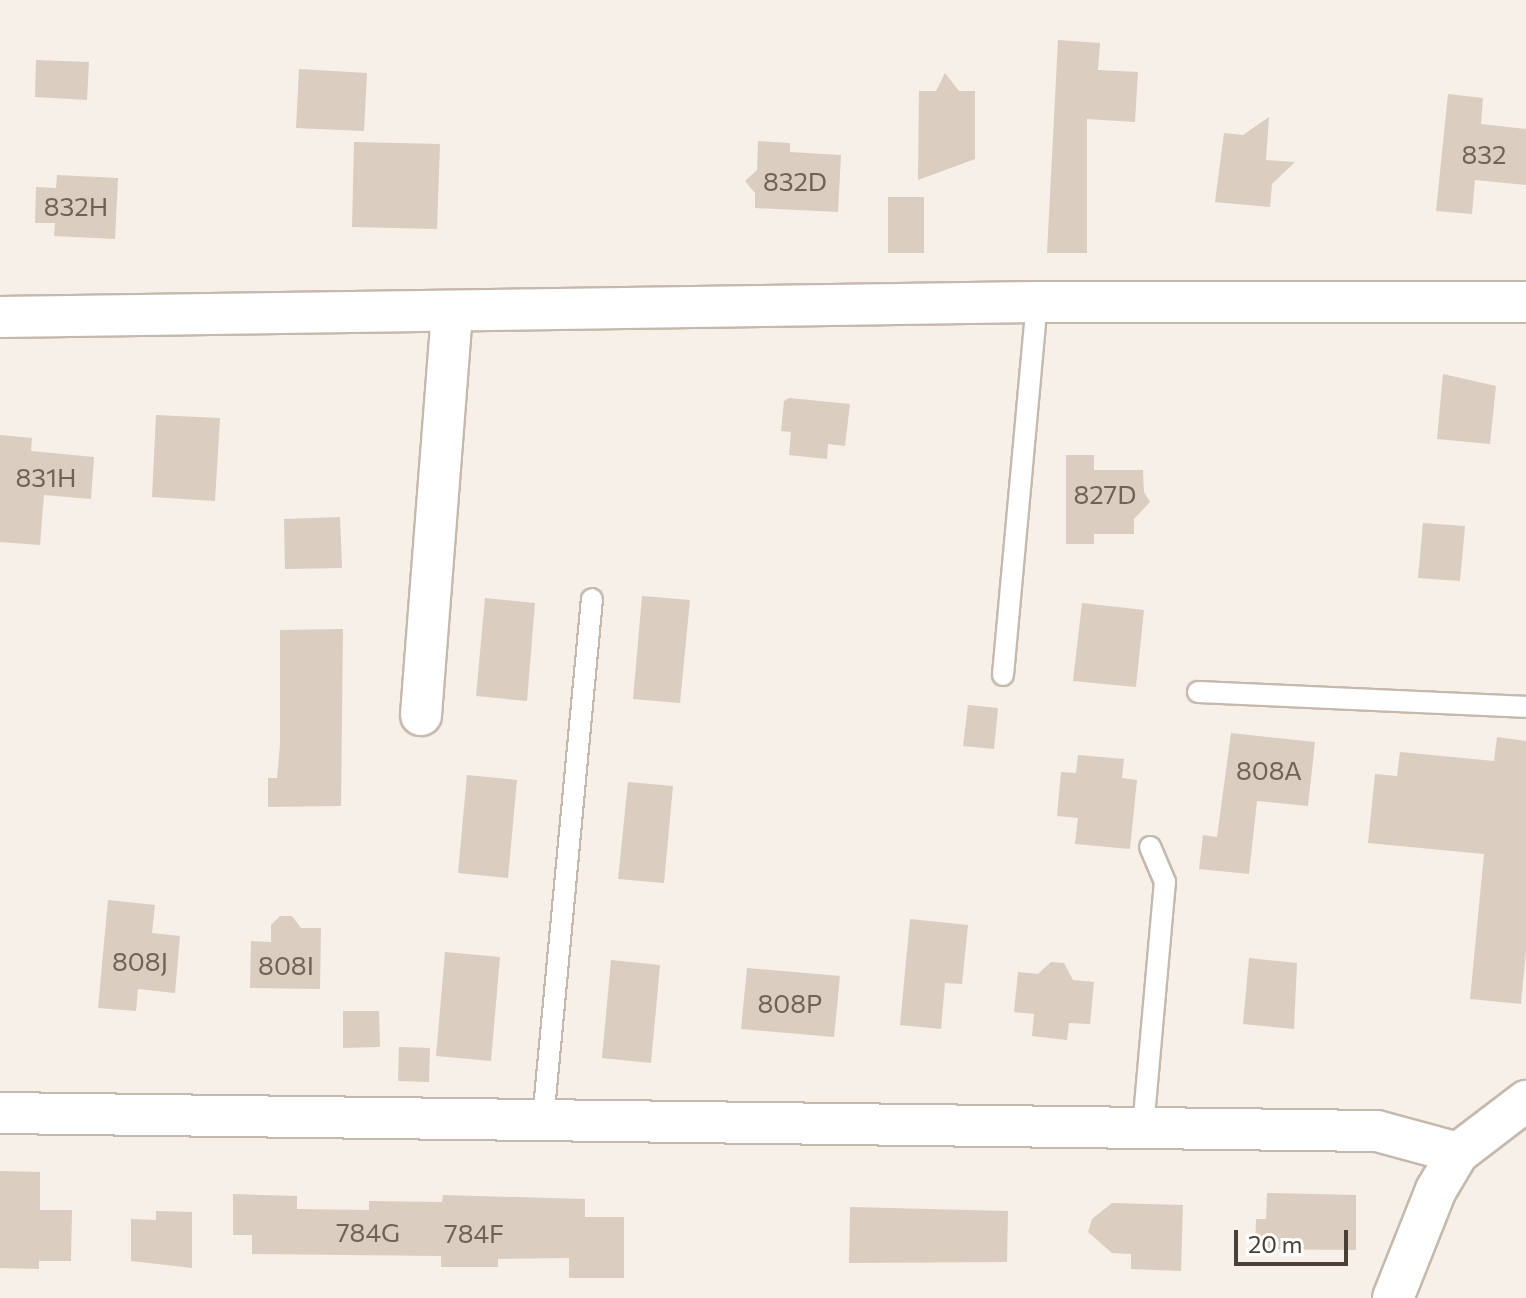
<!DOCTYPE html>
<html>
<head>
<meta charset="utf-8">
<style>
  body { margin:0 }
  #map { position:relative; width:1526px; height:1298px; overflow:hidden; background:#f6f0e9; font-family:Commissioner,sans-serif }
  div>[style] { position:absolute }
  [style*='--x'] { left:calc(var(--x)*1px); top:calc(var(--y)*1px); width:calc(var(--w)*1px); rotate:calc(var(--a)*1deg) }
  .building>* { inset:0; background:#dbcdc0 }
  .roads { filter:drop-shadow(2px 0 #c5b9ad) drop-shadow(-2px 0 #c5b9ad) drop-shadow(0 2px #c5b9ad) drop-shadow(0 -2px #c5b9ad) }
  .service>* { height:20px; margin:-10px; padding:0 10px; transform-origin:10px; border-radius:10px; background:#fff }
  .minor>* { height:40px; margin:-20px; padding:0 20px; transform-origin:20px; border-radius:20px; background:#fff }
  span { translate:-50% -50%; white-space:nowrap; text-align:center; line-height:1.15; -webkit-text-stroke:6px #fff; paint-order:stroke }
  .number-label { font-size:26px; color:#6e6358 }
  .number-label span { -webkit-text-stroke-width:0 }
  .scale { position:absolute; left:1234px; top:1230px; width:114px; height:36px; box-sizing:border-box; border:4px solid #4a4036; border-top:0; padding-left:10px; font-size:24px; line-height:28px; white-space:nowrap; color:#4a4036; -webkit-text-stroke:6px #fff; paint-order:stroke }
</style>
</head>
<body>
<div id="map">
  <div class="building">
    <div style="clip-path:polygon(1058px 40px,1100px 43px,1098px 70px,1138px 72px,1135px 122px,1087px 119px,1087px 253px,1047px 253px)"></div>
    <div style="clip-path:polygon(36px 60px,89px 62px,87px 100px,35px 97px)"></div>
    <div style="clip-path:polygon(299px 69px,367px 73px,364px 131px,296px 128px)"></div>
    <div style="clip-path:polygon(945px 73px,959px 91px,975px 91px,975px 159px,918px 180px,919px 91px,936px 91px)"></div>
    <div style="clip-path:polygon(1448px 94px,1483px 98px,1481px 124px,1526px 129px,1526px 185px,1475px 180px,1472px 214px,1436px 211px)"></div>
    <div style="clip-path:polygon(1269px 117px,1266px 160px,1295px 162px,1272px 184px,1270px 207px,1215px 202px,1224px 133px,1243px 135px)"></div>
    <div style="clip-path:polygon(758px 141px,790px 143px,790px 152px,841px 155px,838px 212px,755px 208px,755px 193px,745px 181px,757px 170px)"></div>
    <div style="clip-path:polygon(354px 142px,440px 144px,437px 229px,352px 227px)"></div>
    <div style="clip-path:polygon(57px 175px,118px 178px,115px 239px,54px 236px,55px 223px,35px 223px,36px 187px,56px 188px)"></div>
    <div style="clip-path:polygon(888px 197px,924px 197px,924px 253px,888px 253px)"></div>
    <div style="clip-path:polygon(1443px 374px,1496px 386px,1490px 444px,1437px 439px)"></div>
    <div style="clip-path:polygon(789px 398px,850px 404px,845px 446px,828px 444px,827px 459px,789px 455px,791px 432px,781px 431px,784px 401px)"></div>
    <div style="clip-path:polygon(156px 415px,220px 418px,215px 501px,152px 497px)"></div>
    <div style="clip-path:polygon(0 435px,32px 438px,31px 451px,94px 457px,91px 499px,44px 495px,40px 545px,0 542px)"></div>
    <div style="clip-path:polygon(1066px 455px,1094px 455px,1094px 470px,1143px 470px,1144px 492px,1150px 502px,1134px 519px,1134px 534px,1094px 534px,1094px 544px,1066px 544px)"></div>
    <div style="clip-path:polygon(340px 517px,342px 568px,285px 569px,284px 519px)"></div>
    <div style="clip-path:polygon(1423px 523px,1465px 526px,1460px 581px,1418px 578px)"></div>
    <div style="clip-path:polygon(642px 596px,690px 600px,680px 703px,633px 699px)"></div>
    <div style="clip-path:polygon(485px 598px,535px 603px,527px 701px,476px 696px)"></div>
    <div style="clip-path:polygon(1082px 603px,1144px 610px,1136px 687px,1073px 681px)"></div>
    <div style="clip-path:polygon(343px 629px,341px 806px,268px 807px,268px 778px,277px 778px,280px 745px,280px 630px)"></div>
    <div style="clip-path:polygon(968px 705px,998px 708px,994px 749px,963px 746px)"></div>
    <div style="clip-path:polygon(1231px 733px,1315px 742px,1308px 806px,1257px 801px,1249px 874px,1199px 869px,1203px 835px,1217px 837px)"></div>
    <div style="clip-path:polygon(1497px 737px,1526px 741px,1526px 950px,1521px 1004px,1470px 999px,1484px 854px,1368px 843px,1375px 774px,1397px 776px,1400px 752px,1494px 761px)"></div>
    <div style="clip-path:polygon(1078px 755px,1124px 759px,1122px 778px,1137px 780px,1130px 849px,1075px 844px,1078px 818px,1057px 816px,1061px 772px,1076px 773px)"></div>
    <div style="clip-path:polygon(467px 775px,517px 780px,508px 878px,458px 873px)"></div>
    <div style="clip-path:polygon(628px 782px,673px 786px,664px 883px,618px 879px)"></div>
    <div style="clip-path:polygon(108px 900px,155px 905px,152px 933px,180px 936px,175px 993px,138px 989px,136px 1011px,98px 1008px)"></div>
    <div style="clip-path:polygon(280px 916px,292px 916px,301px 928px,321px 928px,320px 989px,250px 988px,251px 941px,271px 942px,271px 925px)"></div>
    <div style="clip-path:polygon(910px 919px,968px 925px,962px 984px,945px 983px,941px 1029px,900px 1025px)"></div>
    <div style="clip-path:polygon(445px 952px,500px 957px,491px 1061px,436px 1056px)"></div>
    <div style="clip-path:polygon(1249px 958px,1297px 963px,1294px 1029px,1243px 1024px)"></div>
    <div style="clip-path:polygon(611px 960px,660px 965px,651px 1063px,602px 1058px)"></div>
    <div style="clip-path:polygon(1051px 962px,1064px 963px,1073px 980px,1094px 982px,1090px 1024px,1069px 1023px,1067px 1040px,1032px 1036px,1034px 1014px,1014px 1012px,1018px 972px,1038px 974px)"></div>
    <div style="clip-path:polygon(747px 968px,840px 976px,834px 1037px,741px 1029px)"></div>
    <div style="clip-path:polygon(343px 1011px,379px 1011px,380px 1047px,343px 1048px)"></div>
    <div style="clip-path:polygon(399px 1047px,430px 1048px,429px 1082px,398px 1081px)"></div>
    <div style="clip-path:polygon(0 1171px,40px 1172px,40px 1210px,72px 1210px,71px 1261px,39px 1261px,39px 1269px,0 1268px)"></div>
    <div style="clip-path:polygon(1267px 1193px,1356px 1195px,1356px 1250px,1255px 1249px,1256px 1219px,1266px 1219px)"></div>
    <div style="clip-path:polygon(233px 1194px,297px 1196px,297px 1209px,369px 1210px,369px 1201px,442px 1202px,443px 1195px,585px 1199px,585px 1217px,624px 1217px,624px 1278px,569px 1278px,569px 1258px,498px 1259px,498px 1267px,441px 1267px,441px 1256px,252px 1254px,252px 1235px,233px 1235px)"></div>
    <div style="clip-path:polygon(1112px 1203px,1183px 1205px,1181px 1271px,1131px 1269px,1131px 1254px,1112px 1253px,1088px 1232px,1092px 1219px)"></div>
    <div style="clip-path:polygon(850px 1207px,1008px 1211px,1007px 1262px,849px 1263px)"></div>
    <div style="clip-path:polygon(156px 1211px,192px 1212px,192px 1268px,131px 1261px,131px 1219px,156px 1220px)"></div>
  </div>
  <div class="roads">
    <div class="service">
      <div style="--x:1003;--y:675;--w:375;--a:-84.8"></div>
      <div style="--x:1198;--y:692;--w:328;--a:2.6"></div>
      <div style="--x:543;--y:1120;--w:523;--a:-84.63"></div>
      <div style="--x:1143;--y:1128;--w:247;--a:-84.9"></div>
      <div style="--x:1165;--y:882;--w:38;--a:-113"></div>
    </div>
    <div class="minor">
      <div style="--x:0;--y:317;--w:1037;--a:-0.83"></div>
      <div style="--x:1037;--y:302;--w:489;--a:0"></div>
      <div style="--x:421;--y:715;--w:405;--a:-85.6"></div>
      <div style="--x:0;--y:1113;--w:1377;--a:0.75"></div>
      <div style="--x:1377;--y:1131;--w:84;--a:15.2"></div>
      <div style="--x:1393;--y:1298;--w:116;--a:-68.3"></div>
      <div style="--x:1436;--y:1190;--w:43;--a:-59.3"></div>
      <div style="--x:1458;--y:1153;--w:86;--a:-37.4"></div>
    </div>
  </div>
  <div class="number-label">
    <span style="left:1484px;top:154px">832</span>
    <span style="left:795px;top:181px">832D</span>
    <span style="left:76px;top:206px">832H</span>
    <span style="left:46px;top:477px">831H</span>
    <span style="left:1105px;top:494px">827D</span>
    <span style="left:1269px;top:770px">808A</span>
    <span style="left:140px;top:961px">808J</span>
    <span style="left:286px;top:965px">808I</span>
    <span style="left:790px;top:1003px">808P</span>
    <span style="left:368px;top:1232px">784G</span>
    <span style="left:474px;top:1233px">784F</span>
  </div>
  <div class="scale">20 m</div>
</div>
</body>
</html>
